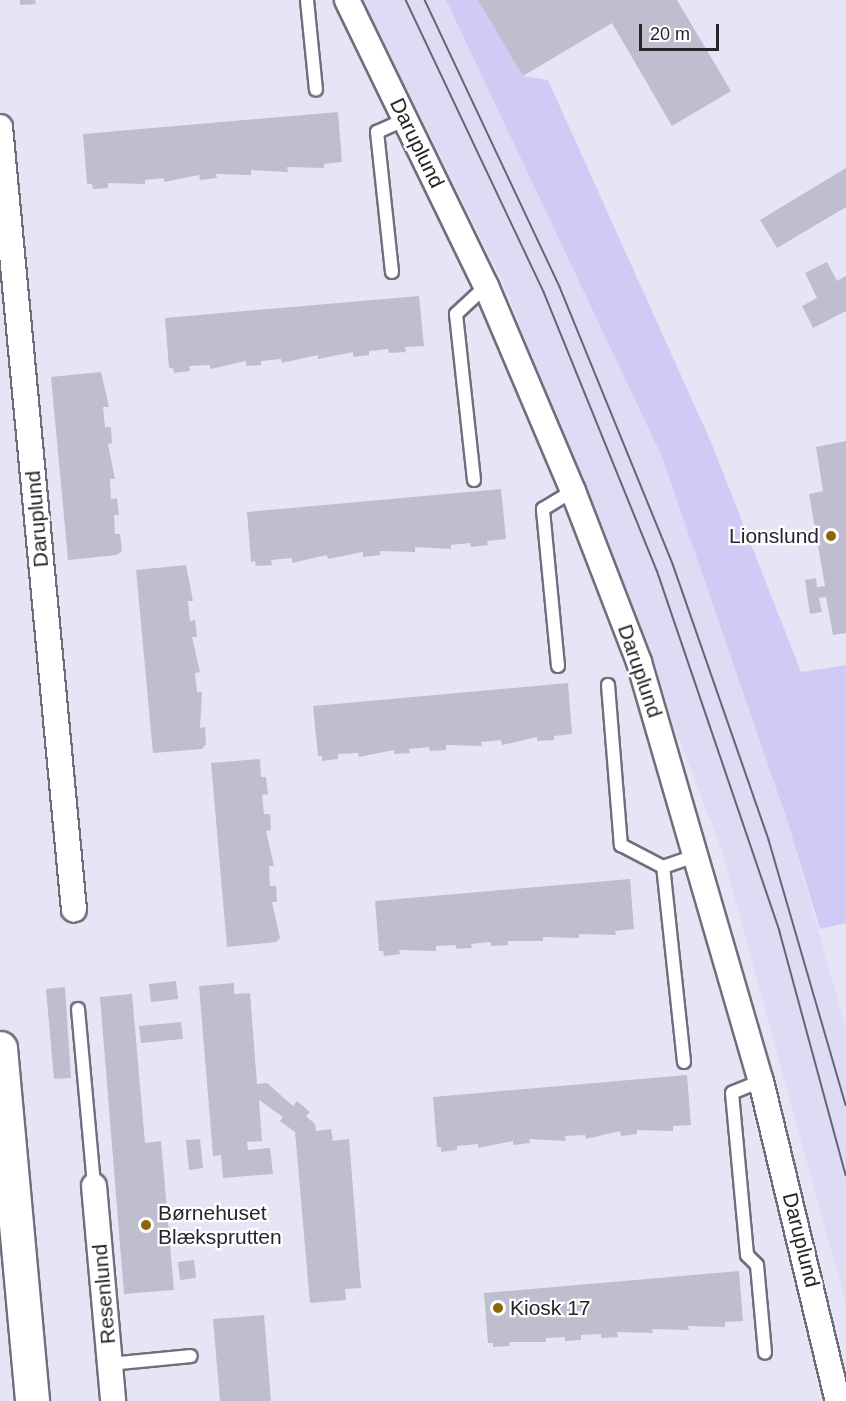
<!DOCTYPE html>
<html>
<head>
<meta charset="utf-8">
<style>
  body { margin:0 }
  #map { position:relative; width:846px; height:1401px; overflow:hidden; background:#e6e5f5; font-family:Arial,sans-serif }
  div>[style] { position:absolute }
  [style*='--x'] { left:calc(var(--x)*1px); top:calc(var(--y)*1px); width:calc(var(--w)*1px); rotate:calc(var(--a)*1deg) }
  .built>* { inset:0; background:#dedcf4 }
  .green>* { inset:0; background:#cfcbf5 }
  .building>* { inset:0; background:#bfbece }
  .roads { filter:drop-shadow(2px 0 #706e7d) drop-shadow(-2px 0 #706e7d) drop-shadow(0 2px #706e7d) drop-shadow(0 -2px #706e7d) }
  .lane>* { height:12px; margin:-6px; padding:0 6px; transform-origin:6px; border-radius:6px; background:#fff }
  .street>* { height:24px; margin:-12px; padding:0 12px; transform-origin:12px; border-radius:12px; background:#fff }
  .secondary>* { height:33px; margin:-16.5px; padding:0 16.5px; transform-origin:16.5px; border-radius:16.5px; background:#fff }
  .tram>* { height:1.5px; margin:-0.75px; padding:0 0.75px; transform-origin:0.75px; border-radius:0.75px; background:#66656f }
  .dots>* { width:16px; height:16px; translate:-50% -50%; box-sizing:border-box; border:3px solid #fff; border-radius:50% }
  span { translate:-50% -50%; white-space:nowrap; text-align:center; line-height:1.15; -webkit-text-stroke:4.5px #fff; paint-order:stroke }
  .street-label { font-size:21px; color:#26252b }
  .poi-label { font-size:21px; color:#26252b }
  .right { translate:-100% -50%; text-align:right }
  .left { translate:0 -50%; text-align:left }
  .scale { position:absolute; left:639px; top:24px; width:80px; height:27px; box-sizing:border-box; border:3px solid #26252b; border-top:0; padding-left:8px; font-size:18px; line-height:21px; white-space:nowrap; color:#26252b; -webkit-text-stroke:4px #fff; paint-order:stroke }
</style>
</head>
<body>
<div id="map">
  <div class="built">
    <div style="clip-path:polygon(363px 0,446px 0,662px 457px,788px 823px,846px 1029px,846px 1305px,721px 848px,504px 284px)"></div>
  </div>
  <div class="green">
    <div style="clip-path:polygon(446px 0,480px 0,523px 76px,548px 80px,711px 442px,801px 672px,846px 665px,846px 923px,820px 929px,788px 823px,662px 457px)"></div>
  </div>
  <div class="building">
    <div style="clip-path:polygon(20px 0,35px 0,36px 4px,20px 5px)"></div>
    <div style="clip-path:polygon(478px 0,677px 0,731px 91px,672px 126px,612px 23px,523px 76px)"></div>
    <div style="clip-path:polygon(338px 112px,342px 162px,324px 164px,324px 168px,287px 167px,288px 172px,251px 170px,251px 175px,216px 174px,217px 178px,200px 180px,199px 175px,164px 182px,164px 178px,145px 180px,145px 184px,108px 183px,108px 188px,93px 189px,92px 184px,87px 184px,83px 134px)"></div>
    <div style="clip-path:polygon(846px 168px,846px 207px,777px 248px,760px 220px)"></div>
    <div style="clip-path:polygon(827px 262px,837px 281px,846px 276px,846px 311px,813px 328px,802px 306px,817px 298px,805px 273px)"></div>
    <div style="clip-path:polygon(419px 296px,424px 346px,405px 347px,406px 352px,389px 353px,388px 349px,369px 351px,369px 355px,353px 357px,353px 352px,318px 359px,318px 355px,282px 363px,281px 359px,261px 361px,261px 365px,246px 366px,246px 361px,210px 369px,210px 365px,189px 366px,190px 371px,174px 373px,173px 368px,169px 368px,165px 318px)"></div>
    <div style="clip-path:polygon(101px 372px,109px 407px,103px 407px,105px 427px,111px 427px,112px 443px,108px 444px,115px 479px,110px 479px,111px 499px,117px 498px,119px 515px,114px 515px,115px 534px,120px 534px,122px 551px,117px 555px,68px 560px,51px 377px)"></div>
    <div style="clip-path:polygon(846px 441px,846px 633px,833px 635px,826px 597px,819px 598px,822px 612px,810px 614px,805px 580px,816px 578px,817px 587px,825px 586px,809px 494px,823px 491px,816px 447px)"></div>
    <div style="clip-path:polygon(501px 489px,506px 539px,487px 541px,488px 545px,471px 547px,470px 543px,451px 545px,451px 549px,415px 547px,415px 552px,380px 551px,380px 555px,363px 557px,363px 552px,328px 559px,327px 555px,292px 563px,292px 558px,271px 560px,272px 565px,256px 566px,255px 561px,251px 562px,247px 512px)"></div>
    <div style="clip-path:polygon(186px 565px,193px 601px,188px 601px,190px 621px,195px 620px,197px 637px,192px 637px,200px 672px,195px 673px,197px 692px,202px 692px,200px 728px,205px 727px,206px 744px,202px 749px,153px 753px,136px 570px)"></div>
    <div style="clip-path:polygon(568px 683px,572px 734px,554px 736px,554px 740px,537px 741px,537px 737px,502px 745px,501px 740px,481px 742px,482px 746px,446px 745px,446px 750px,430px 751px,429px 747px,409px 749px,410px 753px,394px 754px,394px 750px,359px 757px,358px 753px,338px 754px,338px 759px,322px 761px,322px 756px,318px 756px,313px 706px)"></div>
    <div style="clip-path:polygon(260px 759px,261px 777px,266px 777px,268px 794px,262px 795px,264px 814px,270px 814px,271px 830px,266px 831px,274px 866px,269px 866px,270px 886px,276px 886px,277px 902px,272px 902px,280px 938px,276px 942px,227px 947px,211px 763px)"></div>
    <div style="clip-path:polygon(630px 879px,634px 929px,615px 931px,616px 935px,579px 934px,579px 938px,543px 937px,543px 941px,508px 941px,508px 945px,491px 946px,491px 942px,471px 944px,472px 948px,456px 949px,456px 945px,436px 946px,436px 951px,399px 950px,400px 954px,384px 956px,383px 951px,379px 951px,375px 901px)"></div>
    <div style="clip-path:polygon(176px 981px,178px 999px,151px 1002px,149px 984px)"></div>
    <div style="clip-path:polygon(234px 983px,234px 994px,250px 993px,257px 1084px,267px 1083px,293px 1106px,297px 1101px,310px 1112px,306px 1116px,315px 1124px,316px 1131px,331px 1129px,333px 1141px,349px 1139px,361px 1288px,345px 1289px,346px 1300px,310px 1303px,295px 1132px,280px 1121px,283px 1117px,259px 1100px,262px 1141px,247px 1142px,248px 1150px,270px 1148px,273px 1174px,223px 1178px,221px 1155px,213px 1156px,199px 986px)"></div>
    <div style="clip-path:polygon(65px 987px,71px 1078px,54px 1079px,46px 989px)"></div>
    <div style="clip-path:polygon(132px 994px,145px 1143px,161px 1141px,174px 1290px,124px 1294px,100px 997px)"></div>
    <div style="clip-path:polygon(181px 1022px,183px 1039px,141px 1043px,139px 1026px)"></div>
    <div style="clip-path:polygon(687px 1075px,691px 1125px,673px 1126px,673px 1131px,637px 1130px,637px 1134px,621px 1136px,620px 1131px,586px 1139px,585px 1135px,565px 1136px,566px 1141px,529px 1139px,530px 1143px,513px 1145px,513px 1141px,478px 1148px,478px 1144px,457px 1146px,457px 1150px,441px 1152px,441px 1147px,437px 1147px,433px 1097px)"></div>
    <div style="clip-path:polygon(200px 1139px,203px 1168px,189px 1170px,186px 1140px)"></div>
    <div style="clip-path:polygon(194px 1260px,196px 1278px,180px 1280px,178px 1262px)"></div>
    <div style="clip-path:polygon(739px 1271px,743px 1321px,725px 1322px,725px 1327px,688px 1326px,689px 1330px,652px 1329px,653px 1333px,617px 1332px,618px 1337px,601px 1338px,601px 1334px,581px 1335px,581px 1340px,565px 1341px,565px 1337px,546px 1338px,546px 1342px,509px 1342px,510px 1346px,493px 1347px,493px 1343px,488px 1343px,484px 1293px)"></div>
    <div style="clip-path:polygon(264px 1315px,271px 1401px,220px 1401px,213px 1319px)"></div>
  </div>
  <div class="roads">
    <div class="lane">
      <div style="--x:307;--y:0;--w:90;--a:84.3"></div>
      <div style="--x:392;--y:272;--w:141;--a:-96.1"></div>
      <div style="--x:377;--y:132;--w:32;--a:-24"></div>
      <div style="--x:474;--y:480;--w:167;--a:-96.2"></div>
      <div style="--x:456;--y:314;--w:41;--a:-43"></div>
      <div style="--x:558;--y:666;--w:158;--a:-95.5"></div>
      <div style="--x:543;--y:509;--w:35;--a:-31"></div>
      <div style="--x:608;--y:685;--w:161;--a:85.4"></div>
      <div style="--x:621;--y:845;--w:47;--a:27.6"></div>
      <div style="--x:78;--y:1009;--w:178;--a:84.8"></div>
      <div style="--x:684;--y:1062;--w:196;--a:-96.1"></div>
      <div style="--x:663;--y:867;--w:36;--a:-19"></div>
      <div style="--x:761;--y:1081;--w:31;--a:158"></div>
      <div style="--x:732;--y:1093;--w:163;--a:84.7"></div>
      <div style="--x:747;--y:1255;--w:14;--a:45"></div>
      <div style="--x:757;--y:1265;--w:88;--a:84.8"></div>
      <div style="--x:110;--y:1364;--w:81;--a:-5.6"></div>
    </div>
    <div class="street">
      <div style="--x:347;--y:0;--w:318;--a:64.1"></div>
      <div style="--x:486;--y:286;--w:223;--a:67"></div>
      <div style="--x:573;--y:491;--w:183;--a:68.9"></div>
      <div style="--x:639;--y:662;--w:436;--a:73.8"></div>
      <div style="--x:761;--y:1081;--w:329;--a:76.5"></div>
      <div style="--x:0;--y:127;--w:786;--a:84.6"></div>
      <div style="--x:94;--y:1186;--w:216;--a:84.9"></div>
    </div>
    <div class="secondary">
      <div style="--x:0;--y:1048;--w:354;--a:84.8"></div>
    </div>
  </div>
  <div class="tram">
    <div style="--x:406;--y:0;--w:323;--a:64.7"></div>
    <div style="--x:544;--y:292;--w:300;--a:67.9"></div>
    <div style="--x:657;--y:570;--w:382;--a:71.2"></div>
    <div style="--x:780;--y:932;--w:252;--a:74.8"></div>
    <div style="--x:425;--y:0;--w:317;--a:64.8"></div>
    <div style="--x:560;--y:287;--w:299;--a:67.8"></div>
    <div style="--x:673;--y:564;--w:292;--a:70.8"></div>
    <div style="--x:769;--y:840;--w:276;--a:73.8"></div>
  </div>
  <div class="dots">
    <div style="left:831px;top:536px;background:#8e650a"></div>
    <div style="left:146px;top:1225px;background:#8e650a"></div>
    <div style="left:498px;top:1308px;background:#8e650a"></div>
  </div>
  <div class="street-label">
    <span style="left:417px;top:143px;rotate:64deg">Daruplund</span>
    <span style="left:37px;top:519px;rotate:-95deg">Daruplund</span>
    <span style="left:640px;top:671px;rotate:71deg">Daruplund</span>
    <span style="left:801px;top:1240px;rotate:76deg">Daruplund</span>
    <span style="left:104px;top:1294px;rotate:-95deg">Resenlund</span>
  </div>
  <div class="poi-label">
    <span class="right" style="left:819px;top:536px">Lionslund</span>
    <span class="left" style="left:158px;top:1225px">Børnehuset<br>Blæksprutten</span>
    <span class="left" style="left:510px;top:1308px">Kiosk 17</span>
  </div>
  <div class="scale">20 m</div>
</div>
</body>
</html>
